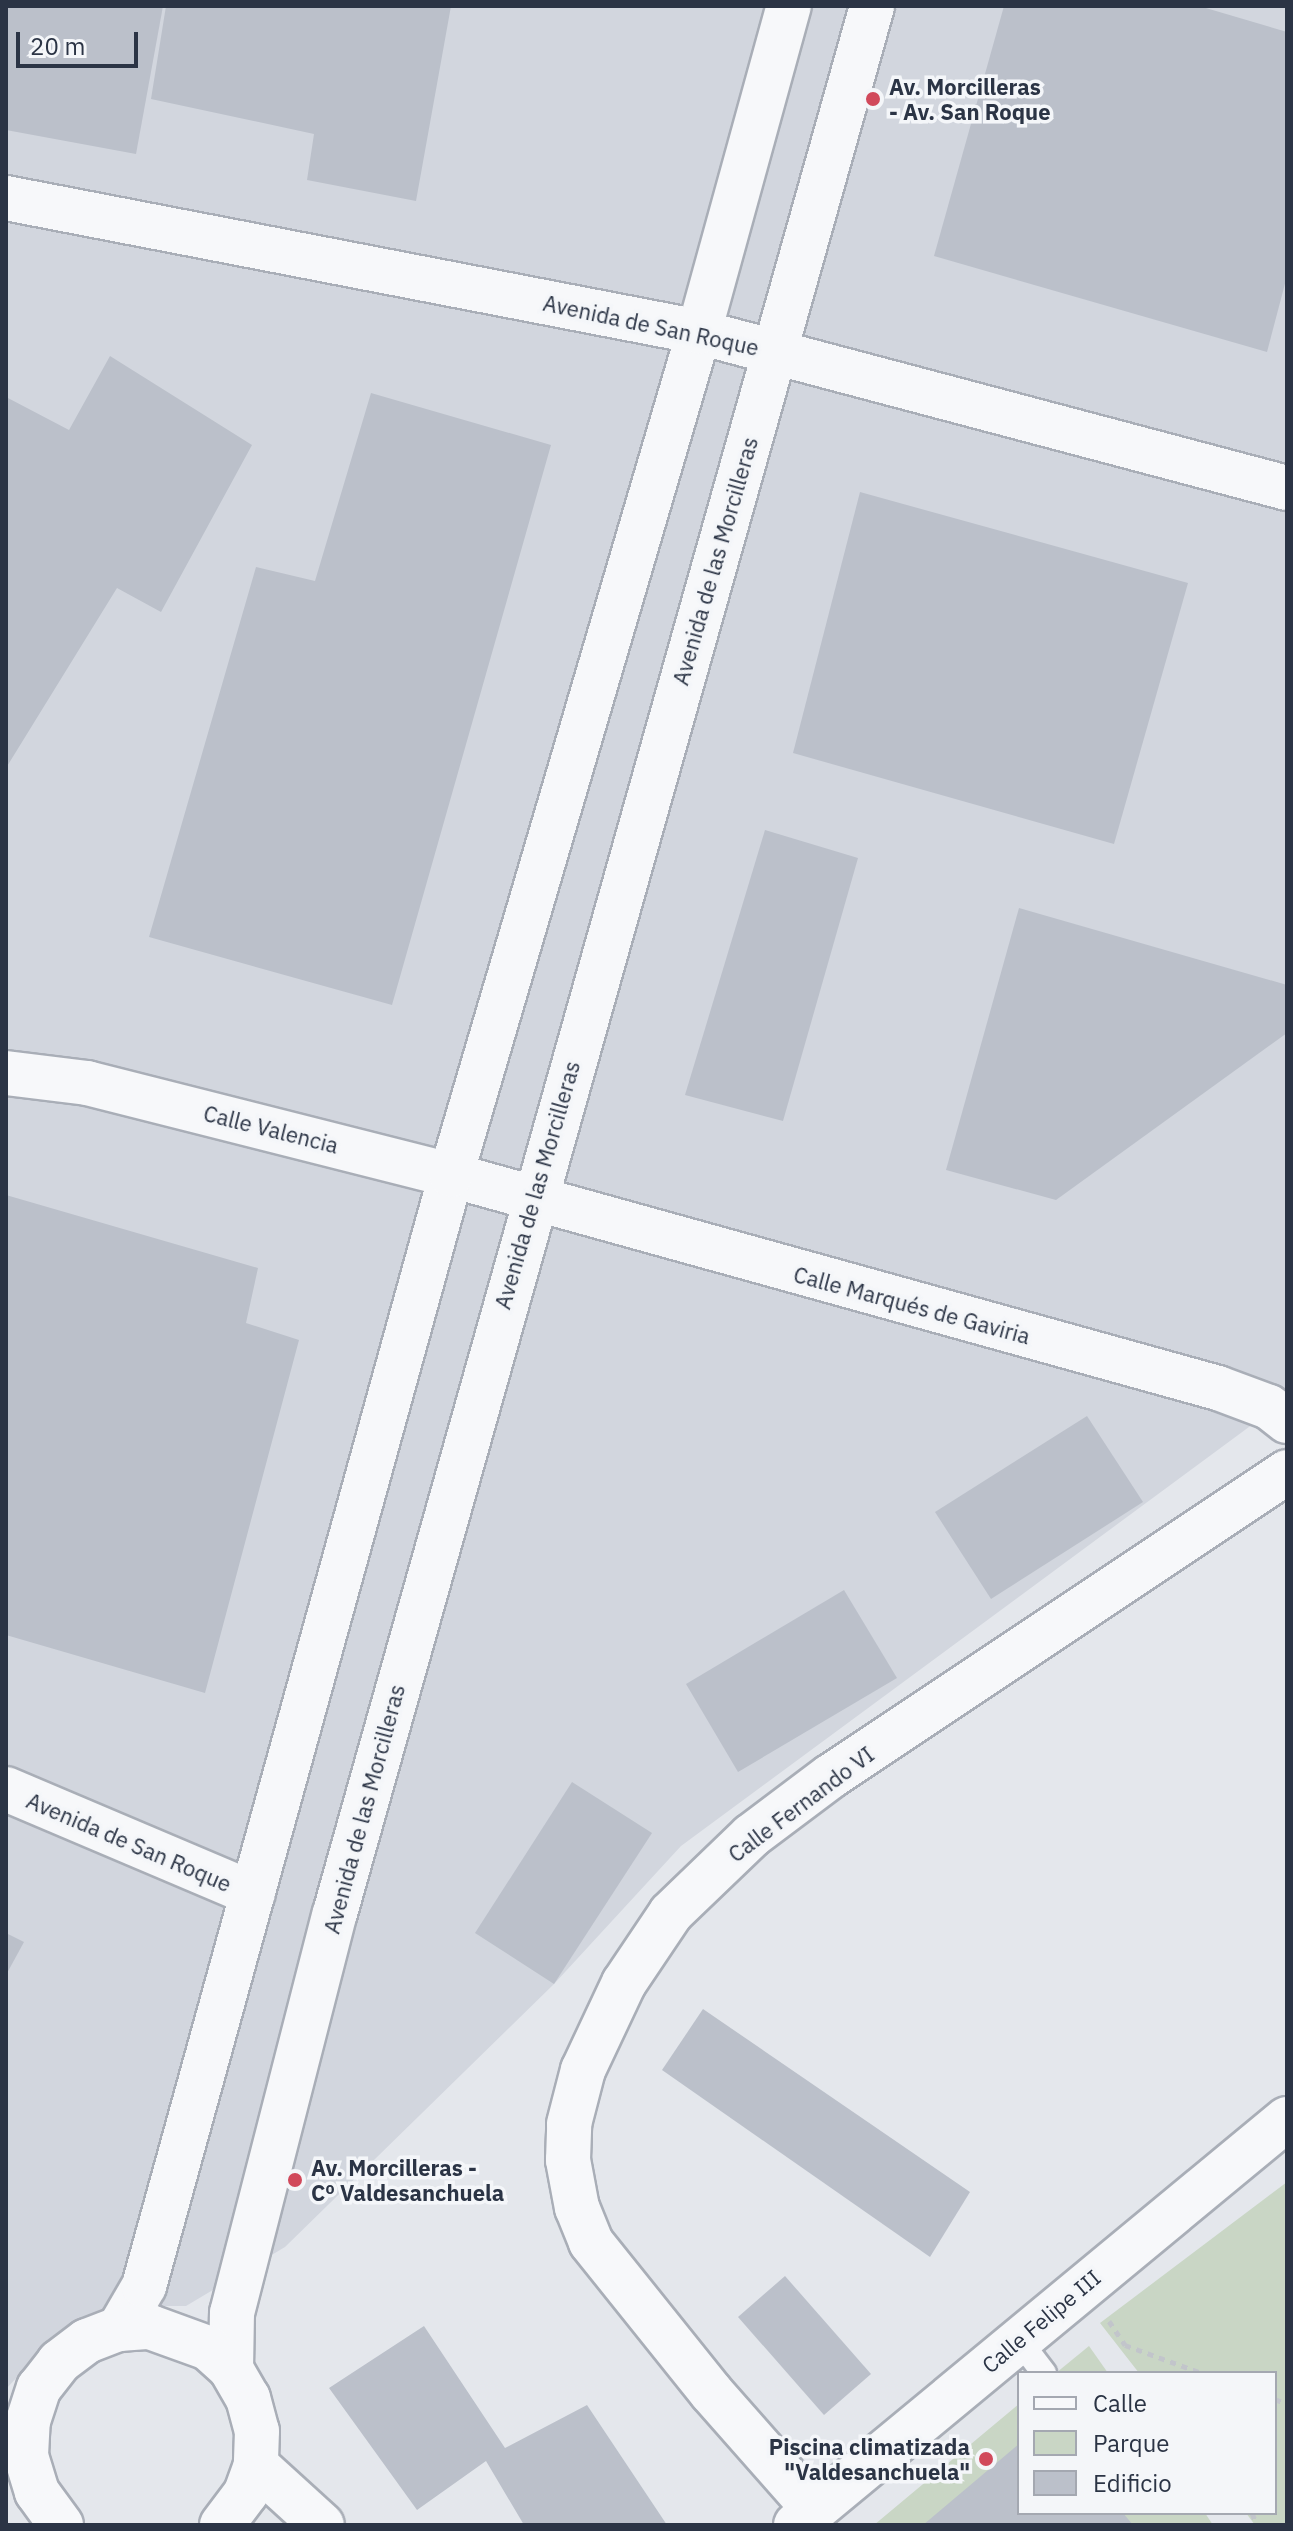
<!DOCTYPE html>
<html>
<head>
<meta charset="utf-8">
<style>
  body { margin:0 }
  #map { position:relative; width:1293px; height:2531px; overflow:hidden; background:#e4e7ec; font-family:"IBM Plex Sans",sans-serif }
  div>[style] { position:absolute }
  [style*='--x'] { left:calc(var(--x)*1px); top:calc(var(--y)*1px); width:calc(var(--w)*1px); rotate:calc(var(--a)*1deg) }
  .built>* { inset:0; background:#d2d6de }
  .green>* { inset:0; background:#c9d6c5 }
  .building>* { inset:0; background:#bbc0ca }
  .path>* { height:5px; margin-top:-2.5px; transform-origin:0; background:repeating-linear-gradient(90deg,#c2c5cb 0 6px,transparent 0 12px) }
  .roads { filter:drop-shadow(2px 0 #a9aeb7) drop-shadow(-2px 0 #a9aeb7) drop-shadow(0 2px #a9aeb7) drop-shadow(0 -2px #a9aeb7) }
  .service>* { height:24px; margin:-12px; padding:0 12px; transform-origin:12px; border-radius:12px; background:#f7f8fa }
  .minor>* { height:44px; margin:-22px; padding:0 22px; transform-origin:22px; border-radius:22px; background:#f7f8fa }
  .dots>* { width:22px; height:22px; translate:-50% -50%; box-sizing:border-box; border:4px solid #f4f6f9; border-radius:50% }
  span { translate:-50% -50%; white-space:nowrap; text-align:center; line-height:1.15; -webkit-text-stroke:7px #f4f6f9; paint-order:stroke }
  .poi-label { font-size:22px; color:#2b3445; font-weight:700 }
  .left { translate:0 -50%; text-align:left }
  .right { translate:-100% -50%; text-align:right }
  .street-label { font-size:22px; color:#2b3445 }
  .frame { position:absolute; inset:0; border:8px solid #2b3445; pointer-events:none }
  .legend { position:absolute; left:1017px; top:2371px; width:260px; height:144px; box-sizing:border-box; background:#f4f6f9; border:2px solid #a4a8b1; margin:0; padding:10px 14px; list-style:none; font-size:24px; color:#2b3445 }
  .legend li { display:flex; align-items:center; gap:16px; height:40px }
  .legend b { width:40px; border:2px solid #a4a8b1 }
  .scale { position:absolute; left:16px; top:32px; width:122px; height:36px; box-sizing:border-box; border:4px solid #2b3445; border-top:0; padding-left:10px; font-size:24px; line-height:28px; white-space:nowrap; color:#2b3445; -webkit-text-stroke:6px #f4f6f9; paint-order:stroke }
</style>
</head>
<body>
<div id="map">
  <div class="built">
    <div style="clip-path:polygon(6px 6px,1287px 6px,1287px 1399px,681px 1846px,554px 1984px,285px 2247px,186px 2306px,111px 2306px,50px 2342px,6px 2389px)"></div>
  </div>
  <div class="green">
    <div style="clip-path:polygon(1287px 2182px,1287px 2525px,1255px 2525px,1246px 2513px,1275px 2513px,1275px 2373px,1139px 2373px,1100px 2323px)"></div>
    <div style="clip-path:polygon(1089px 2346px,1108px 2373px,1056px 2373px)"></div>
    <div style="clip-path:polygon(1019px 2404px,1019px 2513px,1205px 2513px,1213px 2525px,874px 2525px)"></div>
  </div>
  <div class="building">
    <div style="clip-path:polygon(6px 6px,163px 6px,136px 154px,6px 130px)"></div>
    <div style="clip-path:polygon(166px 6px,451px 6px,416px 201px,307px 180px,314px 134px,151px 99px)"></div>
    <div style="clip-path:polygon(1004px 6px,1199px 6px,1287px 32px,1287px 276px,1267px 352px,934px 256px)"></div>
    <div style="clip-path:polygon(110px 356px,252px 445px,161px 612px,117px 588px,6px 768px,6px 397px,69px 430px)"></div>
    <div style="clip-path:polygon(371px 393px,551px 445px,392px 1005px,149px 937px,256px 567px,315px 581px)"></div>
    <div style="clip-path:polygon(860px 492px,1188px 583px,1114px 844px,793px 753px)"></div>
    <div style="clip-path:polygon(765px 830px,858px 858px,783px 1121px,685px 1095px)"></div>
    <div style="clip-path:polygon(1019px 908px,1287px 985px,1287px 1033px,1056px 1200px,946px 1170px)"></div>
    <div style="clip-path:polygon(6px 1195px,258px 1268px,246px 1323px,299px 1340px,205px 1693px,6px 1635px)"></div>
    <div style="clip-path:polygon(1087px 1416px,1143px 1502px,991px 1599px,935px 1512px)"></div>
    <div style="clip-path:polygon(844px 1590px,897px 1678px,738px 1772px,686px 1684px)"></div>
    <div style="clip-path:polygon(572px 1782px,652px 1833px,554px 1984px,475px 1933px)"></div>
    <div style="clip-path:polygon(6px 1933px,24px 1942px,6px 1975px)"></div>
    <div style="clip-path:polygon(703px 2009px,970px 2192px,930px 2257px,662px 2070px)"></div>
    <div style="clip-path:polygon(785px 2276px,871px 2374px,824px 2415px,738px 2317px)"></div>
    <div style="clip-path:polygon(424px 2326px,505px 2448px,587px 2405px,667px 2525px,524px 2525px,486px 2461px,417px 2510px,329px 2388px)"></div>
    <div style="clip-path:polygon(1019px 2444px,1019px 2513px,1123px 2513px,1133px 2525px,923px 2525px)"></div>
  </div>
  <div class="path">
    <div style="--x:1109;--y:2321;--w:29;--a:56"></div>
    <div style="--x:1125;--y:2345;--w:82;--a:20"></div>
    <div style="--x:1275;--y:2399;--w:13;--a:23"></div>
    <div style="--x:1252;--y:2513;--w:13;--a:67"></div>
  </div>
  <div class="roads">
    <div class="service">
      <div style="--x:1018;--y:2339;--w:43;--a:52.6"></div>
    </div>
    <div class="minor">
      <div style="--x:6;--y:198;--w:706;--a:10.94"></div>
      <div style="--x:699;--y:332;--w:608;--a:14.86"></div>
      <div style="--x:6;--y:1073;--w:82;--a:7"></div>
      <div style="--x:87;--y:1083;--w:375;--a:14.2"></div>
      <div style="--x:451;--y:1175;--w:796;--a:15.52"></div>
      <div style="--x:1218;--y:1388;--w:54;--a:20.4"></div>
      <div style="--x:1269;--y:1407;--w:23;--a:38"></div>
      <div style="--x:6;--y:1789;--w:268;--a:23"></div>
      <div style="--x:119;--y:2329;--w:50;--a:-59.8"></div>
      <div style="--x:144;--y:2286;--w:1153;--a:-74.55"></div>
      <div style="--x:451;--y:1175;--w:879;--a:-73.61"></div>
      <div style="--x:699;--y:332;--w:338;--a:-74.6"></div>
      <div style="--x:231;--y:2369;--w:56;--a:-89"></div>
      <div style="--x:232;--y:2313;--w:413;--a:-75.6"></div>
      <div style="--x:335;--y:1913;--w:1981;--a:-74.27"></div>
      <div style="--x:256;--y:2465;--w:89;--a:42.3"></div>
      <div style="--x:815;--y:2510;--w:157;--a:-131.4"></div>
      <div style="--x:711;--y:2392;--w:192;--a:-128.7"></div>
      <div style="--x:591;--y:2242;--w:37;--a:-112"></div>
      <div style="--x:577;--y:2208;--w:49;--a:-100.6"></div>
      <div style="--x:568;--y:2160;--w:36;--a:-88"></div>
      <div style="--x:569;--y:2124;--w:56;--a:-75.5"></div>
      <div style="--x:583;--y:2070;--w:96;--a:-64.8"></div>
      <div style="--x:624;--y:1983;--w:84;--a:-56.1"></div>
      <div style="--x:671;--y:1913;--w:111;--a:-43.9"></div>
      <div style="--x:751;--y:1836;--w:100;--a:-36.9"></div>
      <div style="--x:831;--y:1776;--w:548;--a:-33.69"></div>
      <div style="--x:61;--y:2525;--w:41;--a:-126"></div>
      <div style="--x:37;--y:2492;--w:39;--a:-107"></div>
      <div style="--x:26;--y:2455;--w:34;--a:-87"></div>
      <div style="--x:28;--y:2421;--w:35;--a:-72"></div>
      <div style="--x:39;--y:2388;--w:33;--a:-52"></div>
      <div style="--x:59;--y:2362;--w:35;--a:-37"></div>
      <div style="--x:87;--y:2341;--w:34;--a:-21"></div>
      <div style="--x:119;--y:2329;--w:31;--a:-4"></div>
      <div style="--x:150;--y:2327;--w:62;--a:19.9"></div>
      <div style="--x:208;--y:2348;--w:31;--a:42"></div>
      <div style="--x:231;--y:2369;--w:34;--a:60"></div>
      <div style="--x:248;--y:2398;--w:34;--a:75"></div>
      <div style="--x:257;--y:2431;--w:34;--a:92"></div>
      <div style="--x:256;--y:2465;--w:30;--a:110"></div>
      <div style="--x:246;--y:2493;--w:40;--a:127"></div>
      <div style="--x:796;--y:2525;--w:637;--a:-39.59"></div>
    </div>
  </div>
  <div class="dots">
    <div style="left:873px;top:99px;background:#d1495b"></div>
    <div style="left:295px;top:2180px;background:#d1495b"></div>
    <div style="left:986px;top:2459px;background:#d1495b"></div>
  </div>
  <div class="poi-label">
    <span class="left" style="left:889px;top:99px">Av. Morcilleras<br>- Av. San Roque</span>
    <span class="left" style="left:311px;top:2180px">Av. Morcilleras -<br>Cº Valdesanchuela</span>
    <span class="right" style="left:970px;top:2459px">Piscina climatizada<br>"Valdesanchuela"</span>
  </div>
  <div class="street-label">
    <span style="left:651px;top:325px;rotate:12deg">Avenida de San Roque</span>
    <span style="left:715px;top:561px;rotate:-74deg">Avenida de las Morcilleras</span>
    <span style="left:271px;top:1129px;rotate:14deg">Calle Valencia</span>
    <span style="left:537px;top:1185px;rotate:-74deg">Avenida de las Morcilleras</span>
    <span style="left:912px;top:1305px;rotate:15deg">Calle Marqués de Gaviria</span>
    <span style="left:801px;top:1804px;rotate:-37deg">Calle Fernando VI</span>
    <span style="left:364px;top:1809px;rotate:-75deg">Avenida de las Morcilleras</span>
    <span style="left:129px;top:1842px;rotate:23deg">Avenida de San Roque</span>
    <span style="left:1041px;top:2321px;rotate:-40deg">Calle Felipe III</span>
  </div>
  <div class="frame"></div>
  <ul class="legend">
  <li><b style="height:10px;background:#f7f8fa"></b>Calle</li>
  <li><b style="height:22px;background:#c9d6c5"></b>Parque</li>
  <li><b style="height:22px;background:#bbc0ca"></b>Edificio</li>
  </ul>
  <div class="scale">20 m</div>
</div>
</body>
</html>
